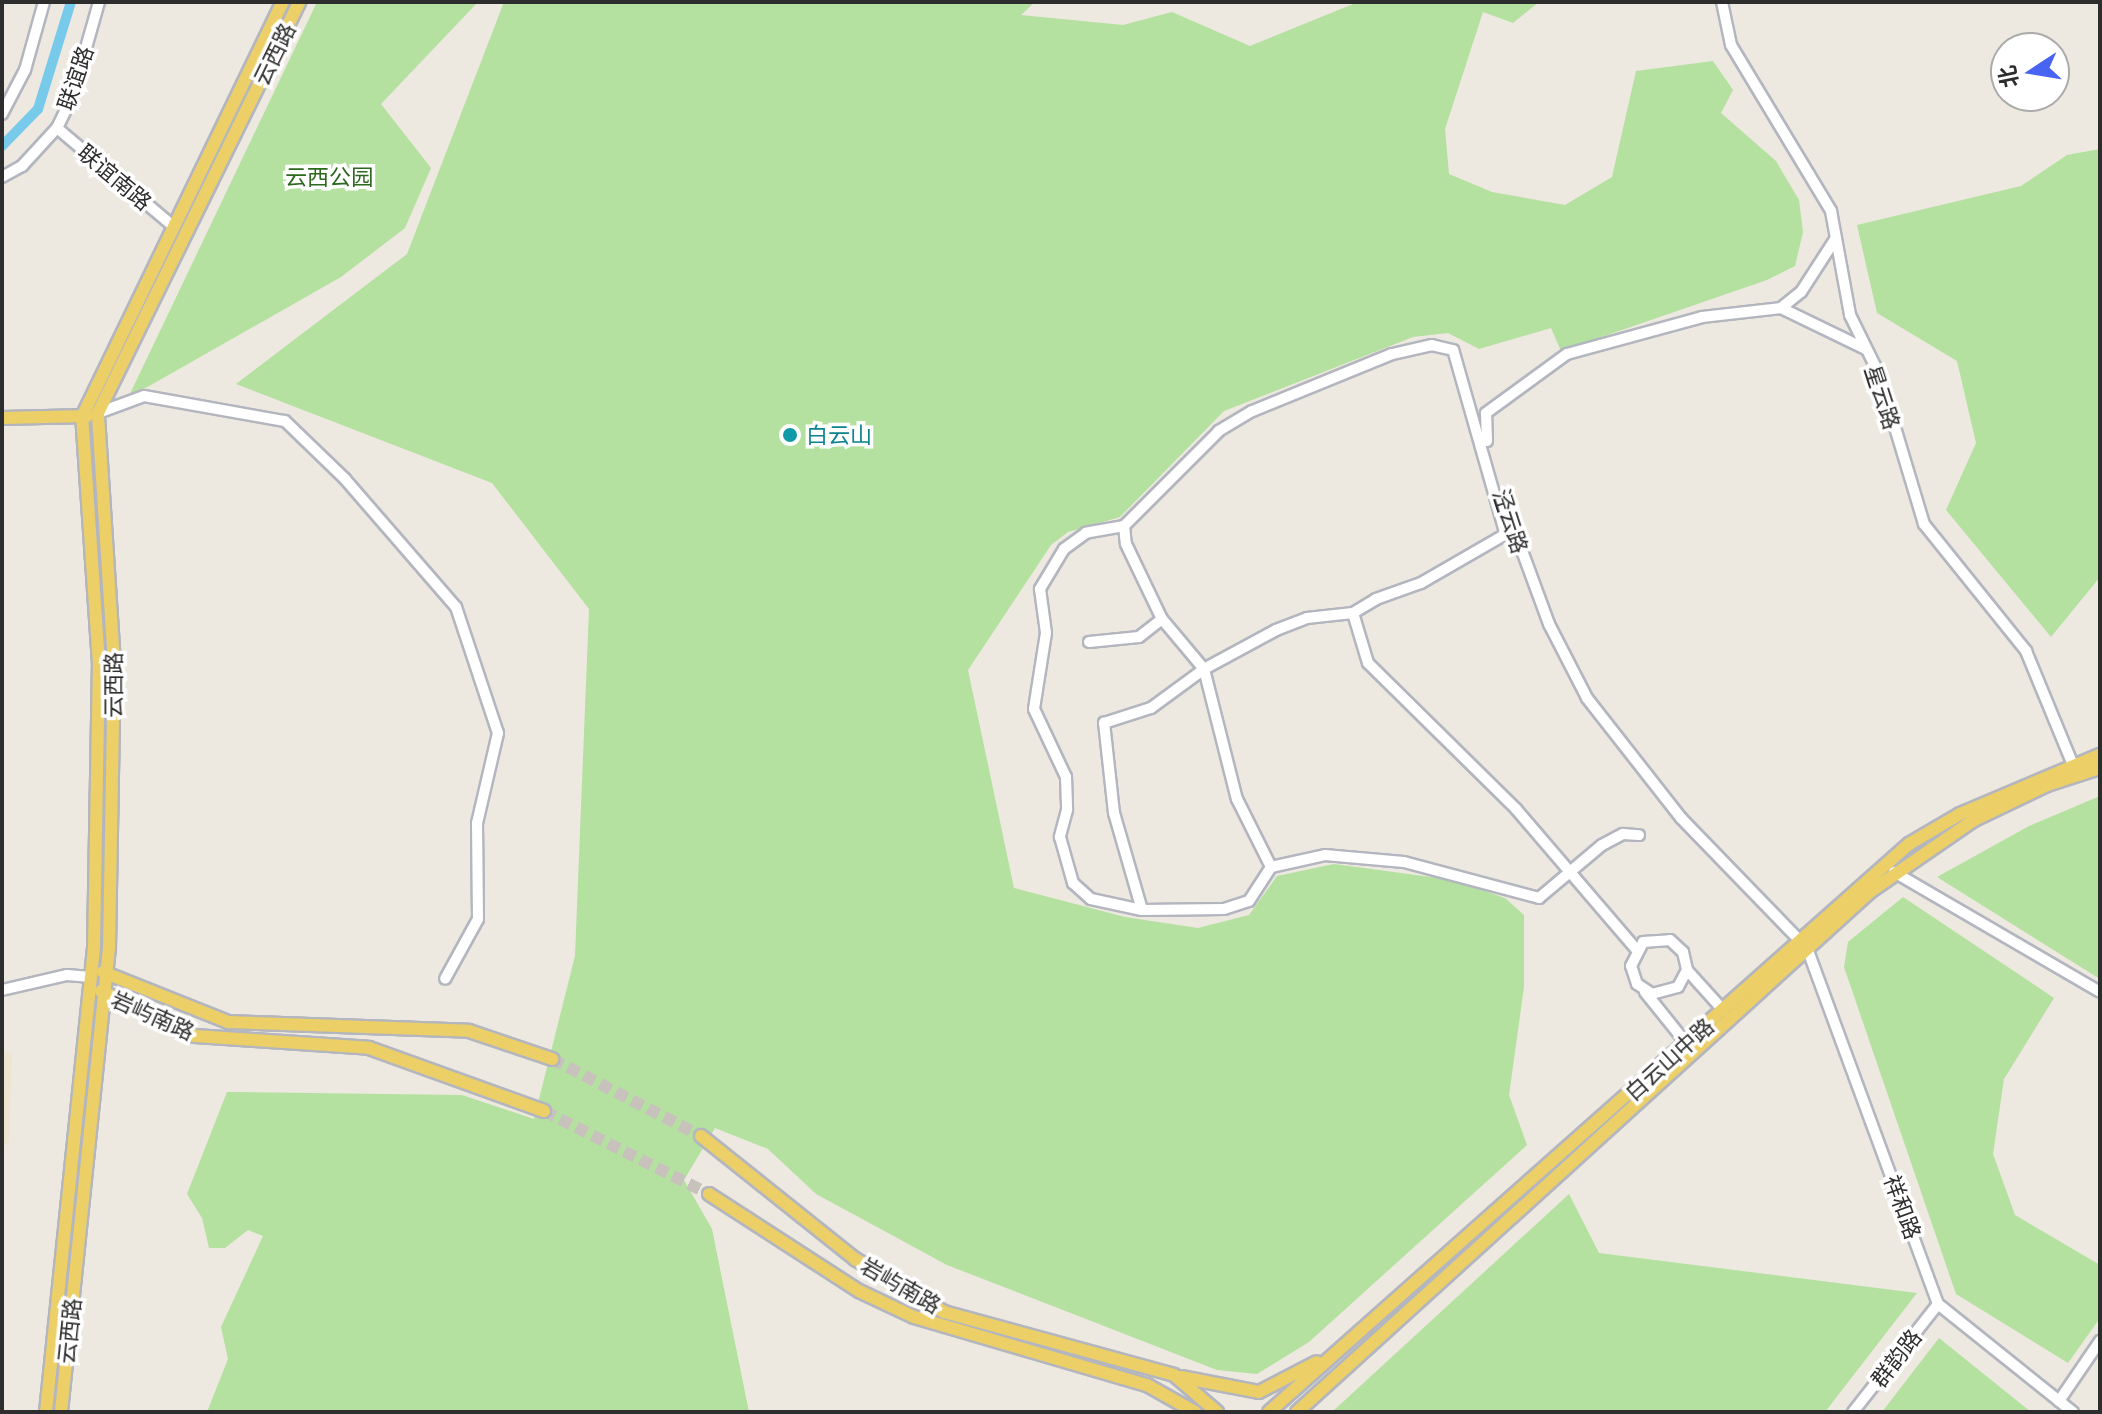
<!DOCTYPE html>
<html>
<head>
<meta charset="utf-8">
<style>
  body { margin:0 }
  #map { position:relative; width:2102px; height:1414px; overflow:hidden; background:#ede8e0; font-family:Commissioner,"Noto Sans SC",sans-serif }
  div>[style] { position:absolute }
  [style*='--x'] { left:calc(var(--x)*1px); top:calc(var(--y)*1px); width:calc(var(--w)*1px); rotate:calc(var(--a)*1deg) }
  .education>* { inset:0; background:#eee5d0 }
  .green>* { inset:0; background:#b4e19f }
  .canal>* { height:10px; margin:-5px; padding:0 5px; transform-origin:5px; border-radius:5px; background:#78caeb }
  .major-tunnel>* { height:12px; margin-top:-6px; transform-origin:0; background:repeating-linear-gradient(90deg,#c7c3bc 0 12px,transparent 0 18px) }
  .roads { filter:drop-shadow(2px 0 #b3b6bf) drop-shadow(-2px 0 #b3b6bf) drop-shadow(0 2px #b3b6bf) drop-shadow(0 -2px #b3b6bf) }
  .minor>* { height:10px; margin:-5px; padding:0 5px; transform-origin:5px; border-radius:5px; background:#fff }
  .major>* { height:12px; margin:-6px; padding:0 6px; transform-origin:6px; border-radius:6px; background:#eccf66 }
  .dots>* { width:22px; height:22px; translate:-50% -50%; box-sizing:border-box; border:4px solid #fff; border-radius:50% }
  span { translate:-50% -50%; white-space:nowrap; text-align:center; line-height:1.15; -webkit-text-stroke:7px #fff; paint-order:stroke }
  .street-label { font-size:22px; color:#2d2d2d }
  .park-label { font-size:22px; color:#2c681e }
  .culture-label { font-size:22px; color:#0d838f }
  .left { translate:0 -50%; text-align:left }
  .frame { position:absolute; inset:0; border:4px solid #2d2d2d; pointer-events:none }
  .north { position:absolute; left:1990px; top:32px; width:80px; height:80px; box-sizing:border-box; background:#fff; border:2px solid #ababab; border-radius:50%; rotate:258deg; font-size:22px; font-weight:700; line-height:32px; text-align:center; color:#2d2d2d }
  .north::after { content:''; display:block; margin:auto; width:28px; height:36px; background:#4764f3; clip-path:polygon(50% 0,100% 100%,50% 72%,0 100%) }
</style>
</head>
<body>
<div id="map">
  <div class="education">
    <div style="clip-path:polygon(2px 1049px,12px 1054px,9px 1142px,2px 1148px)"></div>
  </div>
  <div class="green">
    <div style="clip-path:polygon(317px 2px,478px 2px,381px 104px,431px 168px,405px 228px,341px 277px,128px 398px)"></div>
    <div style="clip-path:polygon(504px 2px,1035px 2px,1021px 15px,1123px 25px,1172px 12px,1250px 46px,1358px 2px,1539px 2px,1513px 23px,1483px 12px,1445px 129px,1449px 174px,1492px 192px,1565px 205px,1612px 177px,1636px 71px,1713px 61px,1733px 90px,1721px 113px,1776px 161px,1799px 200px,1803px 232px,1795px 266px,1767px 280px,1561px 351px,1551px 328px,1479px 349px,1448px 333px,1413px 337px,1224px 411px,1120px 517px,1068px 532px,1051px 545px,968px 670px,1014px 888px,1125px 917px,1198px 928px,1249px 915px,1277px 876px,1334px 864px,1453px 880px,1505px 898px,1524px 915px,1524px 987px,1509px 1095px,1527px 1145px,1309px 1342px,1257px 1374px,1217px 1370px,947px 1265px,816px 1194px,768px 1149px,715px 1128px,684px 1180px,712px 1229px,749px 1412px,207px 1412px,228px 1359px,221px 1327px,263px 1236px,248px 1230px,225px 1248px,209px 1248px,202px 1218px,187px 1194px,227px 1092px,462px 1095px,534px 1119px,575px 956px,589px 609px,492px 483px,236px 384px,407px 254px)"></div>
    <div style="clip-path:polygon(2100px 149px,2100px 577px,2051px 637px,1946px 510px,1976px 443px,1957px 361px,1877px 313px,1857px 225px,2021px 186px,2067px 155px)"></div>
    <div style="clip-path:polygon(2100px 796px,2100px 979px,1937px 877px,2029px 826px)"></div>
    <div style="clip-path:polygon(1903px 897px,2054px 998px,2004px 1079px,1993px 1154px,2015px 1215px,2100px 1265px,2100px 1318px,2068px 1363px,1956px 1294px,1844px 967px,1848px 942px)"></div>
    <div style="clip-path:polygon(1569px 1194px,1599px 1253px,1917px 1293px,1825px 1412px,1332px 1412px)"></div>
    <div style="clip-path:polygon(1939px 1338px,2031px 1412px,1882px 1412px)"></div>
  </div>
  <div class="canal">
    <div style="--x:2;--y:146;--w:52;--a:-45.8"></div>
    <div style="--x:38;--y:109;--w:112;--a:-72.9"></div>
  </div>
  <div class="major-tunnel">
    <div style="--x:552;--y:1059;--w:168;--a:27.3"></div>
    <div style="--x:544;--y:1111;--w:185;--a:26.7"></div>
  </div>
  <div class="roads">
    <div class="minor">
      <div style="--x:1722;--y:2;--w:44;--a:78.2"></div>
      <div style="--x:1731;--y:45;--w:194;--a:58.9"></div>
      <div style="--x:1831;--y:211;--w:106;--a:79.6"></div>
      <div style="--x:1850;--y:315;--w:66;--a:63.8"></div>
      <div style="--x:1879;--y:374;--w:157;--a:73.3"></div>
      <div style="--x:1924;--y:524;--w:163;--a:51.2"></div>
      <div style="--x:2026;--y:651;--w:129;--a:67.6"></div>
      <div style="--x:2;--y:114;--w:50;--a:-62.4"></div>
      <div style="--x:25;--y:70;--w:71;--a:-74.4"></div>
      <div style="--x:57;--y:128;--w:152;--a:40.2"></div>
      <div style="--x:2;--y:177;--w:23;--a:-29"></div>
      <div style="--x:22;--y:166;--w:52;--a:-47.4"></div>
      <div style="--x:57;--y:128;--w:34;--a:-64"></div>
      <div style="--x:72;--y:97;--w:99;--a:-74.1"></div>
      <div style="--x:1781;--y:308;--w:26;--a:-39"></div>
      <div style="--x:1801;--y:292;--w:64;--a:-57.1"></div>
      <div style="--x:98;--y:413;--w:49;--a:-20.3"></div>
      <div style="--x:144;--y:396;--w:143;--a:10.1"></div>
      <div style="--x:285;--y:421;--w:83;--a:44"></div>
      <div style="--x:345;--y:479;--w:169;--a:49.1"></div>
      <div style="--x:456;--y:607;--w:133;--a:71.6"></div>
      <div style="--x:498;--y:733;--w:92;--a:103.1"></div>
      <div style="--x:477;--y:823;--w:96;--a:89.4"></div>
      <div style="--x:478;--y:919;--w:68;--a:118.8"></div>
      <div style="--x:1487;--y:441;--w:28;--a:-92"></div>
      <div style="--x:1486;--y:413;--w:100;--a:-36.1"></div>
      <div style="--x:1567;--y:354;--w:140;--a:-15.3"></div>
      <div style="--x:1702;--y:317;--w:80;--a:-6.5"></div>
      <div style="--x:1781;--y:308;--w:94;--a:25.8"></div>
      <div style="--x:1503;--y:499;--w:133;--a:69.8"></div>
      <div style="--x:1549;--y:624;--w:83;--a:62.8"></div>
      <div style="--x:1587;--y:698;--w:152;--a:51.9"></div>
      <div style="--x:1681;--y:818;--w:181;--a:45.9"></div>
      <div style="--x:1807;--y:948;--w:379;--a:69.8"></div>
      <div style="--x:1938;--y:1304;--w:173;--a:38.7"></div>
      <div style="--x:1124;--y:526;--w:18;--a:84"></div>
      <div style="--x:1126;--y:544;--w:83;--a:64.4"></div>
      <div style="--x:1162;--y:619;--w:65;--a:50"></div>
      <div style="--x:1204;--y:669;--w:134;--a:75.8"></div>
      <div style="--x:1237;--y:799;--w:76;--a:63.4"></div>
      <div style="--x:1505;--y:532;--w:189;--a:-105.9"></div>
      <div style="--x:1453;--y:350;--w:22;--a:-167"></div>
      <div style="--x:1432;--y:345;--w:41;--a:167.3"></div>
      <div style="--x:1392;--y:354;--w:151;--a:157.8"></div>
      <div style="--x:1252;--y:411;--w:39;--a:149"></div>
      <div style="--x:1219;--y:431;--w:134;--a:135"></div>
      <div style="--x:1124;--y:526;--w:39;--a:170"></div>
      <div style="--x:1086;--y:533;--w:27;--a:144"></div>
      <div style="--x:1064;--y:549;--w:47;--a:121"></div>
      <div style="--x:1040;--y:589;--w:44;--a:82.2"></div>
      <div style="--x:1046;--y:633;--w:77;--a:99"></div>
      <div style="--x:1034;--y:709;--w:75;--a:64.8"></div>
      <div style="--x:1066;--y:777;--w:33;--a:88"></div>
      <div style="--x:1067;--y:810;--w:28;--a:105"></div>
      <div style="--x:1060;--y:837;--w:48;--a:74.2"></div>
      <div style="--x:1073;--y:883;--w:24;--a:42"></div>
      <div style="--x:1091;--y:899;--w:52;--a:12.2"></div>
      <div style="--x:1142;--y:910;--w:82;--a:-0.7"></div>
      <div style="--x:1224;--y:909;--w:26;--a:-18"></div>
      <div style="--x:1249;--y:901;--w:40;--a:-57.1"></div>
      <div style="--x:1271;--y:867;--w:55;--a:-12.5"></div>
      <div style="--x:1325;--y:855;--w:79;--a:5.1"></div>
      <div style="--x:1404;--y:862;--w:140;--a:14.9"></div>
      <div style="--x:1539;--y:898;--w:82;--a:-40.1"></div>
      <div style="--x:1602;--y:845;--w:24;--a:-28"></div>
      <div style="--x:1623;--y:834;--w:16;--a:4"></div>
      <div style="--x:1353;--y:613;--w:52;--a:73.3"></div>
      <div style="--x:1368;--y:663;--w:208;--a:44.6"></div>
      <div style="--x:1516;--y:809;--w:184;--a:49.4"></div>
      <div style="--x:1089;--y:642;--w:50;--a:-5.7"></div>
      <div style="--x:1139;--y:637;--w:29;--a:-38"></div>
      <div style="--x:1894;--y:872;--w:238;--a:30.2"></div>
      <div style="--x:1142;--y:910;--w:101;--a:-106.1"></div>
      <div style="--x:1114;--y:813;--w:91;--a:-96.3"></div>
      <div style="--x:1104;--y:723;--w:49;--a:-17.7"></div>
      <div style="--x:1151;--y:708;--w:66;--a:-36.3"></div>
      <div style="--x:1204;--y:669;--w:82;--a:-28.4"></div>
      <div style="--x:1276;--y:630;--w:33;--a:-21"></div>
      <div style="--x:1307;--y:618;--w:46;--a:-6.2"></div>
      <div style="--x:1353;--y:613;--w:27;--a:-31"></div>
      <div style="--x:1376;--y:599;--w:48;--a:-19.6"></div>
      <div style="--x:1421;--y:583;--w:104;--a:-30"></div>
      <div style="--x:1687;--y:970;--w:19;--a:118"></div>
      <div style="--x:1678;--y:987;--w:27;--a:165"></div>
      <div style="--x:1652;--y:994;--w:18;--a:-146"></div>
      <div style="--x:1637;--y:984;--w:19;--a:-108"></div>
      <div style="--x:1631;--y:966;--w:27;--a:-63"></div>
      <div style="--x:1643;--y:942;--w:27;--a:-4"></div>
      <div style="--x:1670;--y:940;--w:18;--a:43"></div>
      <div style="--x:1683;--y:952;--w:18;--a:77"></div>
      <div style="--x:1687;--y:970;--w:54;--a:48"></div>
      <div style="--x:2;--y:990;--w:67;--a:-13"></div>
      <div style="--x:67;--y:975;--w:24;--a:5"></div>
      <div style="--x:1645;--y:992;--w:65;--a:51.2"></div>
      <div style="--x:2059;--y:1401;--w:73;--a:-55.7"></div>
      <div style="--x:1853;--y:1412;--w:137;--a:-51.8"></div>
    </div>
    <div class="major">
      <div style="--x:2;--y:418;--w:85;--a:-1.3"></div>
      <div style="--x:103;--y:972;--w:135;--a:21.8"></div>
      <div style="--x:228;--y:1022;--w:241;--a:2.1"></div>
      <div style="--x:469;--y:1031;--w:88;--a:18.6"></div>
      <div style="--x:101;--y:991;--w:104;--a:25.6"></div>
      <div style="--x:195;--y:1036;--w:174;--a:3.9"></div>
      <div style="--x:369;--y:1048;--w:186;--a:19.8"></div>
      <div style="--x:701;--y:1136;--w:197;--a:38.6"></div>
      <div style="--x:855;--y:1259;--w:104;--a:30.8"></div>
      <div style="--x:944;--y:1312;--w:238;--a:15.3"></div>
      <div style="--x:1174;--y:1375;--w:57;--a:40.7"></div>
      <div style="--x:709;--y:1194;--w:179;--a:32.9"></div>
      <div style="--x:859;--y:1291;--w:61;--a:25.3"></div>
      <div style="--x:914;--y:1317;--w:243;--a:16.3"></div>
      <div style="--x:1147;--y:1385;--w:55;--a:29.4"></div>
      <div style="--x:1181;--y:1377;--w:79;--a:10.9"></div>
      <div style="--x:1259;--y:1392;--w:65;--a:-27.3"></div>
      <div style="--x:46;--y:1412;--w:467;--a:-84.1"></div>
      <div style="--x:94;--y:947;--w:283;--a:-89"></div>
      <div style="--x:99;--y:664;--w:248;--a:-93.9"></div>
      <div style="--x:82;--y:417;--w:461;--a:-64.2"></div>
      <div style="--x:61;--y:1412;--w:466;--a:-84.1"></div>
      <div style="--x:109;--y:948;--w:285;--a:-89"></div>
      <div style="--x:114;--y:663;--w:251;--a:-93.7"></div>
      <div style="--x:98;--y:413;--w:458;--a:-63.9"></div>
      <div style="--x:1269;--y:1412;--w:856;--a:-41.59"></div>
      <div style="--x:1909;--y:844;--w:59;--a:-30.5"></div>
      <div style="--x:1960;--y:814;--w:152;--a:-22.9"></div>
      <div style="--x:1297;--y:1412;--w:775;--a:-42.23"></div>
      <div style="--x:1871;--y:891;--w:125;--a:-34.6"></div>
      <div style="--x:1974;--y:820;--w:81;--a:-25.6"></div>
      <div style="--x:2047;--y:785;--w:56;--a:-17.8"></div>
    </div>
  </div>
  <div class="dots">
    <div style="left:790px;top:435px;background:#0f9aa8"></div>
  </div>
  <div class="street-label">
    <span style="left:274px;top:54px;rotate:-64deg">云西路</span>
    <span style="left:75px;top:78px;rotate:-71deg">联谊路</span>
    <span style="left:115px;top:177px;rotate:40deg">联谊南路</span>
    <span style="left:1883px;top:397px;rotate:72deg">星云路</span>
    <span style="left:1511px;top:521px;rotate:72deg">泾云路</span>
    <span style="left:113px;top:685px;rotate:-90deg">云西路</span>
    <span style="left:153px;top:1015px;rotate:24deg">岩屿南路</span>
    <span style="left:1669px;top:1059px;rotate:-42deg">白云山中路</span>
    <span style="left:1903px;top:1207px;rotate:70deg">祥和路</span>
    <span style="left:901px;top:1285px;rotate:30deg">岩屿南路</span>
    <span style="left:69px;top:1331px;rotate:-84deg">云西路</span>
    <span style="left:1896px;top:1358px;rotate:-52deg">群韵路</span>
  </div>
  <div class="park-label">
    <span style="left:329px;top:177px">云西公园</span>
  </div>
  <div class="culture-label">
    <span class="left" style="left:806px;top:435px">白云山</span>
  </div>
  <div class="frame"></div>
  <div class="north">北</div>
</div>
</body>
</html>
